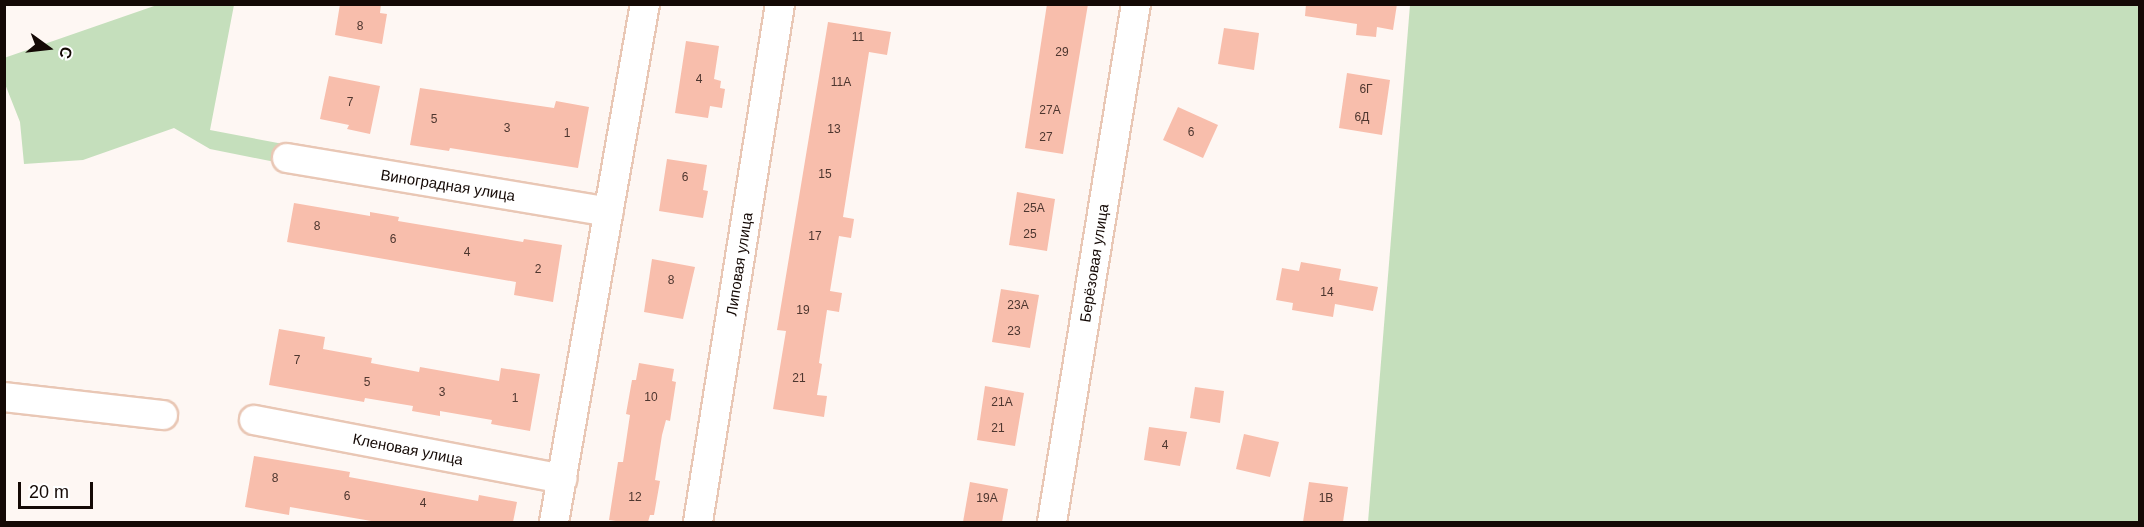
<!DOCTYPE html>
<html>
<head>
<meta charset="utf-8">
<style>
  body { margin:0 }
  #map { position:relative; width:2144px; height:527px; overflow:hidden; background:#fef7f3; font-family:Helvetica,sans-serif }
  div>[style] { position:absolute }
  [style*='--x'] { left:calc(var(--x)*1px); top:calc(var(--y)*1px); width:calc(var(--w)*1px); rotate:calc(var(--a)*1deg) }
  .green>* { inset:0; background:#c5dfbc }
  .building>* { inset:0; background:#f8beac }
  .roads { filter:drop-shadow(2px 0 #e9c7b5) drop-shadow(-2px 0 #e9c7b5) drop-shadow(0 2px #e9c7b5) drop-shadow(0 -2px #e9c7b5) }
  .minor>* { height:28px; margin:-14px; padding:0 14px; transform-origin:14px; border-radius:14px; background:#fff }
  span { translate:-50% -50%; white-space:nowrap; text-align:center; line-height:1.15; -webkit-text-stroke:5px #fff; paint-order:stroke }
  .number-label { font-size:12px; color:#4d362f }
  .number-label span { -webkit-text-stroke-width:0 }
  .street-label { font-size:15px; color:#140905 }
  .frame { position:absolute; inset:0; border:6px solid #140905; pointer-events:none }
  .north { position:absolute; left:18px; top:18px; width:60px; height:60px; -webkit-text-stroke:4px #fff; paint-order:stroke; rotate:105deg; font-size:16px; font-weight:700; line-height:24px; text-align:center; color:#140905 }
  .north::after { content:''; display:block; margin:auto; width:21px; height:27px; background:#140905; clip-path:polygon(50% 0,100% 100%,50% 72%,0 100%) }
  .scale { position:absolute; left:18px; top:482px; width:75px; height:27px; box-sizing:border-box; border:3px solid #140905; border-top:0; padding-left:8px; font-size:18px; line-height:21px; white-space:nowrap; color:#140905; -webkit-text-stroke:4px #fff; paint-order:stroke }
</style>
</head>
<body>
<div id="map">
  <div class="green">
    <div style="clip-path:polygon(157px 5px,234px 5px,210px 130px,294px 146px,290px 165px,210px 149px,174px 128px,83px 160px,24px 164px,20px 122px,5px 84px,4px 58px)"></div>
    <div style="clip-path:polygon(1410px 5px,2139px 5px,2139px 522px,1368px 522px)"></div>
  </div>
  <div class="building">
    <div style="clip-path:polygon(340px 4px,381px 4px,380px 13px,387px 14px,382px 44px,335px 35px)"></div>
    <div style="clip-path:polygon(1047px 4px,1088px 4px,1063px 154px,1025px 148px)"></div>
    <div style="clip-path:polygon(1306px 4px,1397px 4px,1393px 30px,1377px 27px,1376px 37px,1356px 35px,1357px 24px,1305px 16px)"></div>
    <div style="clip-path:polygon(828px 22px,891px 32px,887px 55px,869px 52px,843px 217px,854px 219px,851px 238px,839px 236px,830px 291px,842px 293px,839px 312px,827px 310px,819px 363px,822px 364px,817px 395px,827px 396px,824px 417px,773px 409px,786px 331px,777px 330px)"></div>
    <div style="clip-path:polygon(1224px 28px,1259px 33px,1254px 70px,1218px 64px)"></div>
    <div style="clip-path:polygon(686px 41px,719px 46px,714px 79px,721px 81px,720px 88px,725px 89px,722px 108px,710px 106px,708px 118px,675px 113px)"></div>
    <div style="clip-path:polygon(1347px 73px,1390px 80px,1382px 135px,1339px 128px)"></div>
    <div style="clip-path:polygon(329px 76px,380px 86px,370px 134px,347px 129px,349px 125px,320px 119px)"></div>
    <div style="clip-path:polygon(420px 88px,554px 108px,556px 101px,589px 107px,578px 168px,450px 148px,449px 151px,410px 145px)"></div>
    <div style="clip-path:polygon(1178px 107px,1218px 125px,1203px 158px,1163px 140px)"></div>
    <div style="clip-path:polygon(667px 159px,707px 165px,703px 190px,708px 191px,703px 218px,659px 211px)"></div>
    <div style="clip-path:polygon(1017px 192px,1055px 199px,1047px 251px,1009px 245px)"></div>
    <div style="clip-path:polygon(294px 203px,370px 216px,370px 212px,399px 217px,398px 221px,523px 242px,524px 239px,562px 245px,553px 302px,514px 295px,516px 282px,287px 242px)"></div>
    <div style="clip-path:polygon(652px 259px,695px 267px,683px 319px,644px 312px)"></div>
    <div style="clip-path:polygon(1301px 262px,1341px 269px,1339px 280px,1378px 287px,1373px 311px,1335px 304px,1333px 317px,1292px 310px,1293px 303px,1276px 300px,1282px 268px,1299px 271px)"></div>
    <div style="clip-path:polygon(1001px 289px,1039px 295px,1030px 348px,992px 342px)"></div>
    <div style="clip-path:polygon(279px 329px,325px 337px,323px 349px,372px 358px,371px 363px,419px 372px,420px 367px,499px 381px,501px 368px,540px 374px,530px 431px,491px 424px,492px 420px,440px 411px,440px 416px,412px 411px,413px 406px,365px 398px,364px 402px,269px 385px)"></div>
    <div style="clip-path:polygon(639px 363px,674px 369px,672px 381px,676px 382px,670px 421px,666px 420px,662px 435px,655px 480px,660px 481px,654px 515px,650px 515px,648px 522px,623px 522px,609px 520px,618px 462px,623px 462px,630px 415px,626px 414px,632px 380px,636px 380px)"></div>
    <div style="clip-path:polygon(985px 386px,1024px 393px,1015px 446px,977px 440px)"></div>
    <div style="clip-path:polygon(1195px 387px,1224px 391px,1220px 423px,1190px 418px)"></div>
    <div style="clip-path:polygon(1149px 427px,1187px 432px,1180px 466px,1144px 460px)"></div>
    <div style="clip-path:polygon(1244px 434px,1279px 442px,1270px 477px,1236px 469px)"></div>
    <div style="clip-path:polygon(254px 456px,350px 472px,349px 477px,478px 501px,479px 495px,517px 502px,513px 522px,377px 522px,290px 507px,289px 515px,245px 507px)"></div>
    <div style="clip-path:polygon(970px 482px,1008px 489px,1002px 522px,963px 522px)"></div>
    <div style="clip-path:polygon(1309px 482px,1348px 487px,1343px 522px,1303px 522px)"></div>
  </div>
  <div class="roads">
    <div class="minor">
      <div style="--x:287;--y:158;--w:326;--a:9.5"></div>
      <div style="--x:4;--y:397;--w:160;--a:6.5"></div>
      <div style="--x:254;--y:420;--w:314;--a:10.8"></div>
      <div style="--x:554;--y:522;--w:526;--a:-80.04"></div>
      <div style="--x:698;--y:522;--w:524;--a:-81"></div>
      <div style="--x:1052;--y:522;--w:525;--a:-80.79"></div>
    </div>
  </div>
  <div class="number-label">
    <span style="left:360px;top:27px">8</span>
    <span style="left:858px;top:38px">11</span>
    <span style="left:1062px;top:53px">29</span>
    <span style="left:699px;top:80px">4</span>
    <span style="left:841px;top:83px">11А</span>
    <span style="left:1366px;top:90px">6Г</span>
    <span style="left:350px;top:103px">7</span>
    <span style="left:1050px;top:111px">27А</span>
    <span style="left:1362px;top:118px">6Д</span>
    <span style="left:434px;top:120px">5</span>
    <span style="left:507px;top:129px">3</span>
    <span style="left:834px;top:130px">13</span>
    <span style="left:1191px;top:133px">6</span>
    <span style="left:567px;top:134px">1</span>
    <span style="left:1046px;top:138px">27</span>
    <span style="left:825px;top:175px">15</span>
    <span style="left:685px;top:178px">6</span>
    <span style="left:1034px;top:209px">25А</span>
    <span style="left:317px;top:227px">8</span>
    <span style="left:1030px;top:235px">25</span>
    <span style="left:815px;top:237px">17</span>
    <span style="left:393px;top:240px">6</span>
    <span style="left:467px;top:253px">4</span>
    <span style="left:538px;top:270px">2</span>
    <span style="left:671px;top:281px">8</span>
    <span style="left:1327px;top:293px">14</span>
    <span style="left:1018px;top:306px">23А</span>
    <span style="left:803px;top:311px">19</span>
    <span style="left:1014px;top:332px">23</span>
    <span style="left:297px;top:361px">7</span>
    <span style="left:799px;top:379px">21</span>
    <span style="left:367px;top:383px">5</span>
    <span style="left:442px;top:393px">3</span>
    <span style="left:651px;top:398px">10</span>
    <span style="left:515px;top:399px">1</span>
    <span style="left:1002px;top:403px">21А</span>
    <span style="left:998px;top:429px">21</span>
    <span style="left:1165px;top:446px">4</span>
    <span style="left:275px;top:479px">8</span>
    <span style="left:347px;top:497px">6</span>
    <span style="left:635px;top:498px">12</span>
    <span style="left:987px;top:499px">19А</span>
    <span style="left:1326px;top:499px">1В</span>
    <span style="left:423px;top:504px">4</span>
  </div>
  <div class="street-label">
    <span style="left:448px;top:185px;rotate:9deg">Виноградная улица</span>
    <span style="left:1094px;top:263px;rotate:-81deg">Берёзовая улица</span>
    <span style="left:739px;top:264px;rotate:-81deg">Липовая улица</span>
    <span style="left:408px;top:449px;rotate:11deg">Кленовая улица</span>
  </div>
  <div class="frame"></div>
  <div class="north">С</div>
  <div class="scale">20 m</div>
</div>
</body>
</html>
